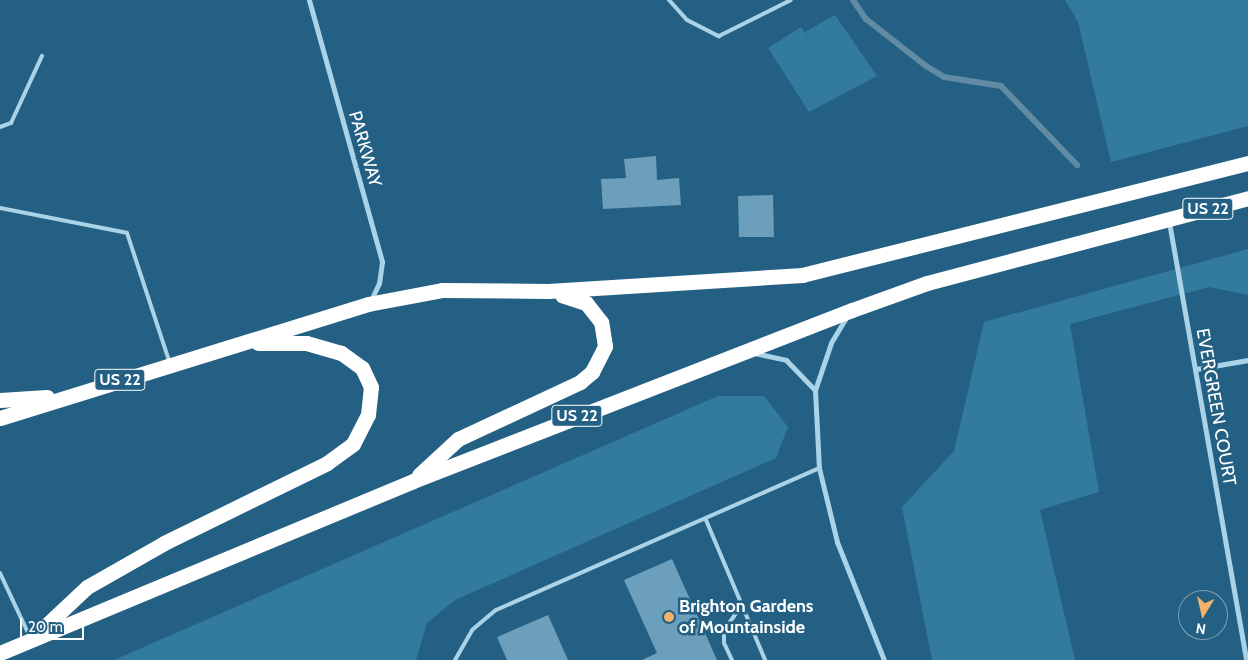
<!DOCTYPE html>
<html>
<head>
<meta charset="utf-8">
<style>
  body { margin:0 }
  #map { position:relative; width:1248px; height:660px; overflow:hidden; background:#236083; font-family:Cabin,sans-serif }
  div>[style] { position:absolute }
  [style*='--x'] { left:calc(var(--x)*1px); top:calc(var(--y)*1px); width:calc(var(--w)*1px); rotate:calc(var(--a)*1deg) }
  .green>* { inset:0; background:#337a9f }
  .stream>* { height:6px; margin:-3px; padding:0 3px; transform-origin:3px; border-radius:3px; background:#608ba3 }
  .building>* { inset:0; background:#6c9fbb }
  .lane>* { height:4px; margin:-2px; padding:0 2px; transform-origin:2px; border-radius:2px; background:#abd3e8 }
  .street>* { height:5px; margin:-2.5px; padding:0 2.5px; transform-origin:2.5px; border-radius:2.5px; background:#abd3e8 }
  .highway>* { height:15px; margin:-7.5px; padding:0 7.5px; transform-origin:7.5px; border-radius:7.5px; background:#fff }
  .dots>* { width:14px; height:14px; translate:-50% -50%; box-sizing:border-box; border:2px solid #236083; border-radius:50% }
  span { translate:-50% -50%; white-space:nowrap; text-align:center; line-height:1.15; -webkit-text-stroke:5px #236083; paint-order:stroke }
  .shield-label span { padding:1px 4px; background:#236083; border:1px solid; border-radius:4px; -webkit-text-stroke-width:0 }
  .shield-label { font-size:16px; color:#fff; font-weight:700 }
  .street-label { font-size:18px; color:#fff }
  .poi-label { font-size:18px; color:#fff; font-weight:700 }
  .left { translate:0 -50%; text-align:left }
  .north { position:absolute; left:1178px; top:590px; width:50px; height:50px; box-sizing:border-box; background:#236083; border:1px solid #7ba0b5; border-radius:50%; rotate:189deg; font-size:14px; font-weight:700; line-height:20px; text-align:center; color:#fff }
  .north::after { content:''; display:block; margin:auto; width:18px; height:22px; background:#f4b26d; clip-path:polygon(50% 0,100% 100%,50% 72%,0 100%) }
  .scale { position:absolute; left:20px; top:618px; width:64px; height:22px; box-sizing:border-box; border:2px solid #fff; border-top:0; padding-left:6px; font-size:15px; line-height:18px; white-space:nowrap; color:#fff; -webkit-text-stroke:4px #236083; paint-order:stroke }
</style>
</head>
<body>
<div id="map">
  <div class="green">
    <div style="clip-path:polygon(1065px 0,1248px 0,1248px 126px,1111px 162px,1078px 22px)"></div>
    <div style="clip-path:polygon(835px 15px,877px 76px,809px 112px,768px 48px,801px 27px,817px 50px,805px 32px)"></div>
    <div style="clip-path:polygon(1248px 249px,1248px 295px,1209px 287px,1070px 324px,1099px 492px,1040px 510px,1075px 660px,932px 660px,902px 507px,954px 451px,984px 322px)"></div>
    <div style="clip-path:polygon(718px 396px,764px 396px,788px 427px,776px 458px,455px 600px,427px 623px,416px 660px,114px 660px)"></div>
  </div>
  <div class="stream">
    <div style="--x:853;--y:0;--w:23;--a:56"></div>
    <div style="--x:866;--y:19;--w:76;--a:38.1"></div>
    <div style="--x:926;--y:66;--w:21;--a:31"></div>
    <div style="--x:944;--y:77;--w:58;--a:9"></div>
    <div style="--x:1001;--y:86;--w:110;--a:46.1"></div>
  </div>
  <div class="building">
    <div style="clip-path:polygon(656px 156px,657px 180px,679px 178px,681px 205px,603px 209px,601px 179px,626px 178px,624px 159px)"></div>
    <div style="clip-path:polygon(773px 195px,774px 237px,739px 237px,738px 196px)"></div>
    <div style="clip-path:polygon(672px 559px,717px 660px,642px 660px,657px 653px,624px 580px)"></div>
    <div style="clip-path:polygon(548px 615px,568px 660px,507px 660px,497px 637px)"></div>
  </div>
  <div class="lane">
    <div style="--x:669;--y:0;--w:27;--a:48"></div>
    <div style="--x:687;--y:20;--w:36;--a:27"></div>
    <div style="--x:719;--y:36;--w:80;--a:-26.6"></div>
    <div style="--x:0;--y:127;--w:12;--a:-20"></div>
    <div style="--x:11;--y:123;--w:74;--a:-65.2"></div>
    <div style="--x:0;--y:208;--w:129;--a:11.1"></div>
    <div style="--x:127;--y:233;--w:135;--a:71.8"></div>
    <div style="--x:706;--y:520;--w:152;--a:67.1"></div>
    <div style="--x:0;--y:573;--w:71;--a:64.9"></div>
    <div style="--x:455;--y:660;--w:34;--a:-60"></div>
    <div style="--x:472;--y:630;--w:31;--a:-40"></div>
    <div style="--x:496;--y:610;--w:353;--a:-23.7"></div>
    <div style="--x:732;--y:660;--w:19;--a:-115"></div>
    <div style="--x:724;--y:643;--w:13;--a:-90"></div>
    <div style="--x:724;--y:630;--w:31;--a:-54"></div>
  </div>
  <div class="street">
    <div style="--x:309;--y:0;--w:272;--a:74.4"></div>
    <div style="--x:382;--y:262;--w:21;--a:98"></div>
    <div style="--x:379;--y:283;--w:19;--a:115"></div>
    <div style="--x:1169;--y:222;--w:445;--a:80"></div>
    <div style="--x:847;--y:316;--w:31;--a:121"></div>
    <div style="--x:831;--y:343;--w:50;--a:108.8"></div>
    <div style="--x:815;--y:390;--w:78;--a:87.1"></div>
    <div style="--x:819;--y:468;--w:76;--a:76.3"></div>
    <div style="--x:837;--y:542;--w:127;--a:68.3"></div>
    <div style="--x:754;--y:353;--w:33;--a:12"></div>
    <div style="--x:786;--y:360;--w:42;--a:46"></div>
    <div style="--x:1196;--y:369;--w:53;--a:-9.8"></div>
  </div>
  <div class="highway">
    <div style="--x:0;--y:400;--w:47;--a:-3.7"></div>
    <div style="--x:0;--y:418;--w:385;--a:-17.2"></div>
    <div style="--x:368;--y:304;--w:75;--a:-10.7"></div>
    <div style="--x:442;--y:290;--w:106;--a:0.5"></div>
    <div style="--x:548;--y:291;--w:255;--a:-3.6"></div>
    <div style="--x:802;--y:275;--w:460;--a:-14.1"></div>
    <div style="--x:419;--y:475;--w:53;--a:-42.7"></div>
    <div style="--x:458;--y:439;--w:135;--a:-25"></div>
    <div style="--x:580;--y:382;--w:16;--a:-40"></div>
    <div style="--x:592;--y:372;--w:29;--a:-63"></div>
    <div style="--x:605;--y:346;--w:24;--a:-99"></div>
    <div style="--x:601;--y:322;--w:24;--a:-128"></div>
    <div style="--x:586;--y:303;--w:25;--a:-162"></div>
    <div style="--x:38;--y:633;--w:67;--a:-43.2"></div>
    <div style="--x:87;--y:587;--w:89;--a:-29.7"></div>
    <div style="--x:164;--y:543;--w:182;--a:-26.1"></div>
    <div style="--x:327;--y:463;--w:32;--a:-36"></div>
    <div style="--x:353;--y:444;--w:33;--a:-63"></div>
    <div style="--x:368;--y:415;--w:28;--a:-84"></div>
    <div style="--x:371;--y:387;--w:21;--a:-115"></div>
    <div style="--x:362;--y:368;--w:26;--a:-144"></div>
    <div style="--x:341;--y:353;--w:36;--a:-164"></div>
    <div style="--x:306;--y:343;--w:48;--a:180"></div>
    <div style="--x:0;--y:653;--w:447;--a:-22.6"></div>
    <div style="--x:413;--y:481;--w:471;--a:-21.3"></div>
    <div style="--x:852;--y:310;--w:80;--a:-19.8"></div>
    <div style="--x:927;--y:283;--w:332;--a:-14.8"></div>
  </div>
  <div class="dots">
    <div style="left:669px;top:617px;background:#f4b26d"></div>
  </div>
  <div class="shield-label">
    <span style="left:1208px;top:209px">US 22</span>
    <span style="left:120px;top:380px">US 22</span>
    <span style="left:577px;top:416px">US 22</span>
  </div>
  <div class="street-label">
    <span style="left:365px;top:149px;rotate:74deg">PARKWAY</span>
    <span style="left:1216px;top:407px;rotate:80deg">EVERGREEN COURT</span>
  </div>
  <div class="poi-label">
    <span class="left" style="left:679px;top:617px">Brighton Gardens<br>of Mountainside</span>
  </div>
  <div class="north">N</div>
  <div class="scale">20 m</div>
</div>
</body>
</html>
